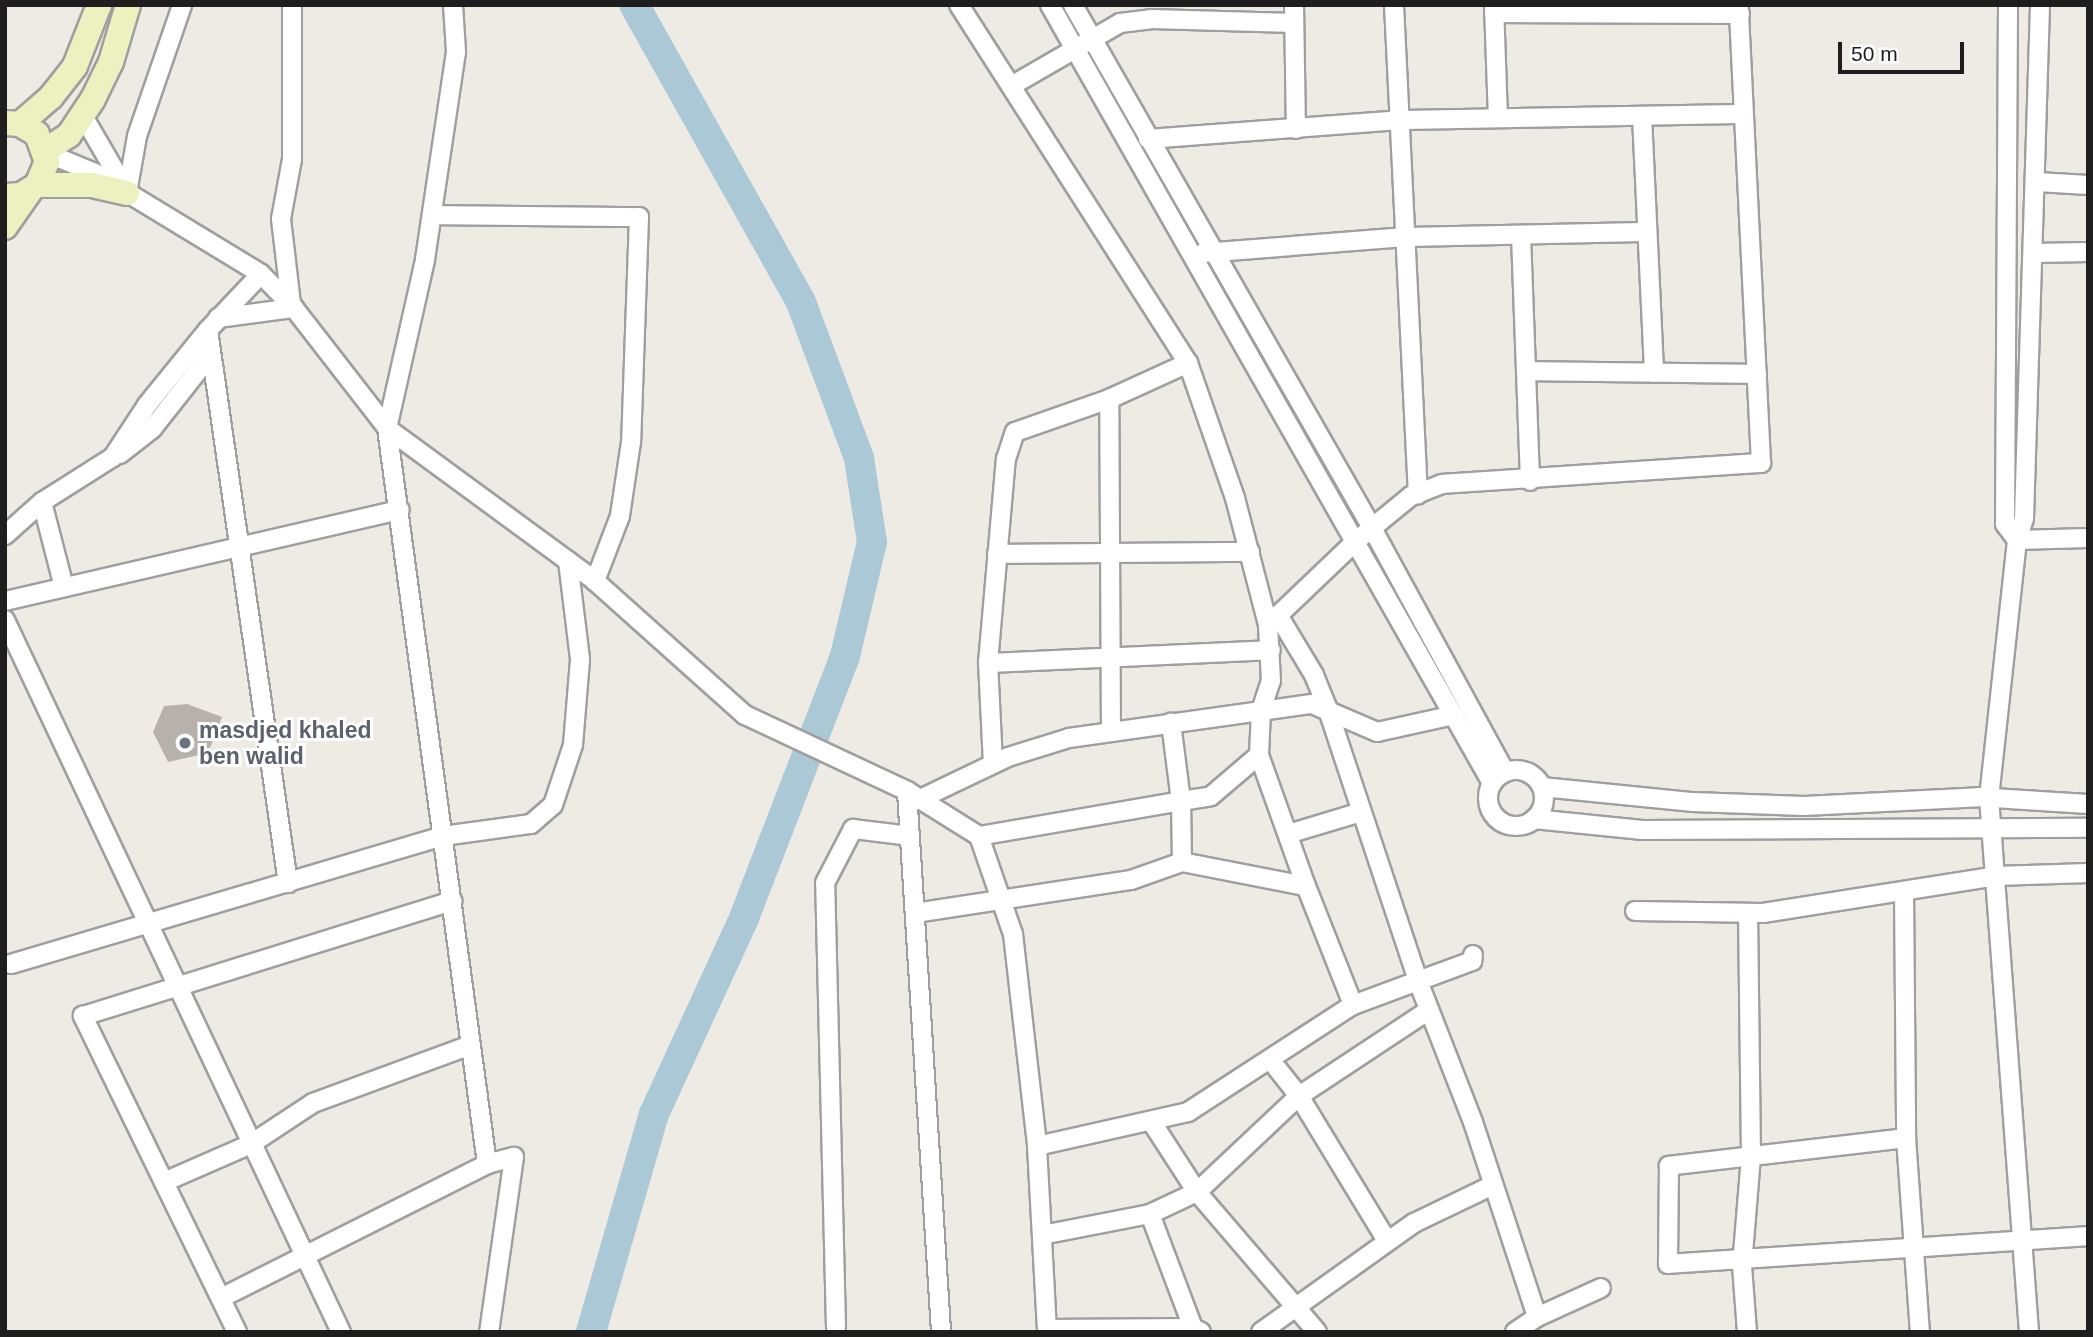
<!DOCTYPE html>
<html>
<head>
<meta charset="utf-8">
<style>
  body { margin:0 }
  #map { position:relative; width:2093px; height:1337px; overflow:hidden; background:#eeebe5; font-family:Helvetica,sans-serif }
  div>[style] { position:absolute }
  [style*='--x'] { left:calc(var(--x)*1px); top:calc(var(--y)*1px); width:calc(var(--w)*1px); rotate:calc(var(--a)*1deg) }
  .river>* { height:30px; margin:-15px; padding:0 15px; transform-origin:15px; border-radius:15px; background:#abc8d6 }
  .building>* { inset:0; background:#b6b1ab }
  .roads { filter:drop-shadow(2px 0 #9f9f9f) drop-shadow(-2px 0 #9f9f9f) drop-shadow(0 2px #9f9f9f) drop-shadow(0 -2px #9f9f9f) }
  .minor>* { height:18px; margin:-9px; padding:0 9px; transform-origin:9px; border-radius:9px; background:#fff }
  .minor>.ring { margin:-9px; padding:0; box-sizing:content-box; background:none; border:18px solid #fff; border-radius:50% }
  .secondary>* { height:24px; margin:-12px; padding:0 12px; transform-origin:12px; border-radius:12px; background:#ebf1bf }
  .dots>* { width:19px; height:19px; translate:-50% -50%; box-sizing:border-box; border:4px solid #fff; border-radius:50% }
  span { translate:-50% -50%; white-space:nowrap; text-align:center; line-height:1.15; -webkit-text-stroke:6px #fff; paint-order:stroke }
  .worship-label { font-size:23px; color:#5b616d; font-weight:700 }
  .left { translate:0 -50%; text-align:left }
  .frame { position:absolute; inset:0; border:7px solid #1e1e1e; pointer-events:none }
  .scale { position:absolute; left:1838px; top:42px; width:126px; height:32px; box-sizing:border-box; border:4px solid #1e1e1e; border-top:0; padding-left:9px; font-size:21px; line-height:24px; white-space:nowrap; color:#1e1e1e; -webkit-text-stroke:5px #fff; paint-order:stroke }
</style>
</head>
<body>
<div id="map">
  <div class="river">
    <div style="--x:591;--y:1332;--w:227;--a:-73.9"></div>
    <div style="--x:654;--y:1114;--w:216;--a:-65.3"></div>
    <div style="--x:744;--y:918;--w:281;--a:-68.9"></div>
    <div style="--x:845;--y:656;--w:117;--a:-76.7"></div>
    <div style="--x:872;--y:542;--w:85;--a:-98.8"></div>
    <div style="--x:859;--y:458;--w:166;--a:-110.4"></div>
    <div style="--x:801;--y:302;--w:341;--a:-119.3"></div>
  </div>
  <div class="building">
    <div style="clip-path:polygon(187px 704px,222px 717px,208px 753px,168px 762px,153px 732px,164px 706px)"></div>
  </div>
  <div class="roads">
    <div class="minor">
      <div style="--x:453;--y:5;--w:47;--a:86.3"></div>
      <div style="--x:456;--y:52;--w:210;--a:98.5"></div>
      <div style="--x:425;--y:260;--w:172;--a:102.7"></div>
      <div style="--x:387;--y:428;--w:258;--a:36.3"></div>
      <div style="--x:595;--y:581;--w:201;--a:41.8"></div>
      <div style="--x:745;--y:715;--w:179;--a:25.1"></div>
      <div style="--x:907;--y:791;--w:85;--a:32"></div>
      <div style="--x:979;--y:836;--w:104;--a:70.9"></div>
      <div style="--x:1013;--y:934;--w:213;--a:83.5"></div>
      <div style="--x:1037;--y:1146;--w:186;--a:86.9"></div>
      <div style="--x:959;--y:5;--w:425;--a:57.4"></div>
      <div style="--x:1188;--y:363;--w:143;--a:70.8"></div>
      <div style="--x:1235;--y:498;--w:131;--a:75.4"></div>
      <div style="--x:1050;--y:5;--w:895;--a:60.4"></div>
      <div style="--x:1073;--y:5;--w:602;--a:60.24"></div>
      <div style="--x:1372;--y:528;--w:278;--a:61.4"></div>
      <div style="--x:1294;--y:5;--w:124;--a:89.1"></div>
      <div style="--x:1394;--y:5;--w:490;--a:87.2"></div>
      <div style="--x:1494;--y:5;--w:113;--a:88"></div>
      <div style="--x:2008;--y:5;--w:519;--a:90.33"></div>
      <div style="--x:2005;--y:524;--w:20;--a:53"></div>
      <div style="--x:2017;--y:540;--w:23;--a:-72"></div>
      <div style="--x:2024;--y:518;--w:513;--a:-88.21"></div>
      <div style="--x:1494;--y:13;--w:246;--a:0.2"></div>
      <div style="--x:1011;--y:86;--w:126;--a:-30"></div>
      <div style="--x:1120;--y:23;--w:31;--a:-7"></div>
      <div style="--x:1151;--y:19;--w:143;--a:1.6"></div>
      <div style="--x:83;--y:116;--w:86;--a:59.8"></div>
      <div style="--x:1642;--y:116;--w:257;--a:87.3"></div>
      <div style="--x:1148;--y:139;--w:252;--a:-4.3"></div>
      <div style="--x:1399;--y:120;--w:344;--a:-1"></div>
      <div style="--x:47;--y:153;--w:52;--a:22.6"></div>
      <div style="--x:95;--y:173;--w:194;--a:31.3"></div>
      <div style="--x:261;--y:274;--w:47;--a:45.9"></div>
      <div style="--x:294;--y:308;--w:152;--a:52.2"></div>
      <div style="--x:387;--y:428;--w:743;--a:82.26"></div>
      <div style="--x:2037;--y:182;--w:51;--a:3.4"></div>
      <div style="--x:127;--y:193;--w:58;--a:-80"></div>
      <div style="--x:137;--y:136;--w:139;--a:-71"></div>
      <div style="--x:432;--y:215;--w:207;--a:0.6"></div>
      <div style="--x:639;--y:217;--w:225;--a:92"></div>
      <div style="--x:631;--y:442;--w:75;--a:98.5"></div>
      <div style="--x:620;--y:516;--w:70;--a:111"></div>
      <div style="--x:1521;--y:235;--w:246;--a:87.9"></div>
      <div style="--x:1203;--y:253;--w:203;--a:-4.5"></div>
      <div style="--x:1405;--y:237;--w:240;--a:-1.2"></div>
      <div style="--x:2035;--y:253;--w:53;--a:-1.1"></div>
      <div style="--x:291;--y:304;--w:86;--a:-96.7"></div>
      <div style="--x:281;--y:219;--w:61;--a:-79.6"></div>
      <div style="--x:292;--y:159;--w:154;--a:-90"></div>
      <div style="--x:218;--y:318;--w:77;--a:-7.5"></div>
      <div style="--x:208;--y:330;--w:559;--a:81.77"></div>
      <div style="--x:1526;--y:371;--w:231;--a:0.7"></div>
      <div style="--x:120;--y:454;--w:41;--a:-38"></div>
      <div style="--x:152;--y:429;--w:95;--a:-51.8"></div>
      <div style="--x:42;--y:502;--w:88;--a:75.5"></div>
      <div style="--x:5;--y:535;--w:50;--a:-41.7"></div>
      <div style="--x:42;--y:502;--w:84;--a:-32.4"></div>
      <div style="--x:113;--y:457;--w:62;--a:-56.8"></div>
      <div style="--x:147;--y:405;--w:97;--a:-50.9"></div>
      <div style="--x:208;--y:330;--w:77;--a:-46.6"></div>
      <div style="--x:997;--y:554;--w:253;--a:-0.5"></div>
      <div style="--x:5;--y:601;--w:405;--a:-13"></div>
      <div style="--x:1278;--y:615;--w:70;--a:59"></div>
      <div style="--x:1314;--y:675;--w:35;--a:68"></div>
      <div style="--x:1327;--y:707;--w:289;--a:71.6"></div>
      <div style="--x:1418;--y:981;--w:58;--a:-20.3"></div>
      <div style="--x:1472;--y:961;--w:6;--a:-81"></div>
      <div style="--x:5;--y:620;--w:787;--a:64.74"></div>
      <div style="--x:988;--y:663;--w:205;--a:-85"></div>
      <div style="--x:1006;--y:459;--w:28;--a:-72"></div>
      <div style="--x:1015;--y:432;--w:100;--a:-19.3"></div>
      <div style="--x:1111;--y:732;--w:333;--a:-90.3"></div>
      <div style="--x:1109;--y:399;--w:87;--a:-24.5"></div>
      <div style="--x:1259;--y:755;--w:139;--a:70.3"></div>
      <div style="--x:993;--y:764;--w:101;--a:-92.8"></div>
      <div style="--x:988;--y:663;--w:283;--a:-2.6"></div>
      <div class="ring" style="left:1488px;top:770px;width:38px;height:38px"></div>
      <div style="--x:1542;--y:787;--w:152;--a:5.7"></div>
      <div style="--x:1693;--y:802;--w:111;--a:2.1"></div>
      <div style="--x:1804;--y:806;--w:175;--a:-2.9"></div>
      <div style="--x:1979;--y:797;--w:109;--a:3.7"></div>
      <div style="--x:907;--y:791;--w:542;--a:86.4"></div>
      <div style="--x:918;--y:800;--w:100;--a:-25.5"></div>
      <div style="--x:1008;--y:757;--w:64;--a:-17.3"></div>
      <div style="--x:1069;--y:738;--w:245;--a:-8"></div>
      <div style="--x:1312;--y:704;--w:71;--a:23.3"></div>
      <div style="--x:1377;--y:732;--w:79;--a:-12.4"></div>
      <div style="--x:1534;--y:819;--w:109;--a:5.8"></div>
      <div style="--x:1642;--y:830;--w:446;--a:-0.3"></div>
      <div style="--x:1288;--y:834;--w:76;--a:-16.8"></div>
      <div style="--x:979;--y:836;--w:205;--a:-9.8"></div>
      <div style="--x:1181;--y:801;--w:79;--a:-97.3"></div>
      <div style="--x:1182;--y:862;--w:126;--a:11"></div>
      <div style="--x:1306;--y:886;--w:128;--a:68.4"></div>
      <div style="--x:1353;--y:1005;--w:69;--a:-20.3"></div>
      <div style="--x:1418;--y:981;--w:151;--a:68.7"></div>
      <div style="--x:1473;--y:1122;--w:205;--a:71.8"></div>
      <div style="--x:1537;--y:1317;--w:70;--a:-24.4"></div>
      <div style="--x:1904;--y:891;--w:247;--a:89.5"></div>
      <div style="--x:1906;--y:1138;--w:195;--a:85.9"></div>
      <div style="--x:1635;--y:911;--w:128;--a:0.9"></div>
      <div style="--x:1763;--y:913;--w:236;--a:-9"></div>
      <div style="--x:1996;--y:876;--w:92;--a:-1.9"></div>
      <div style="--x:915;--y:913;--w:219;--a:-8.7"></div>
      <div style="--x:1131;--y:880;--w:54;--a:-19.4"></div>
      <div style="--x:1182;--y:862;--w:61;--a:-90.9"></div>
      <div style="--x:1181;--y:801;--w:30;--a:-9"></div>
      <div style="--x:1211;--y:796;--w:63;--a:-40.5"></div>
      <div style="--x:1259;--y:755;--w:44;--a:-87.4"></div>
      <div style="--x:1261;--y:711;--w:32;--a:-72"></div>
      <div style="--x:1271;--y:681;--w:56;--a:-93.1"></div>
      <div style="--x:1268;--y:625;--w:122;--a:-43.7"></div>
      <div style="--x:1356;--y:541;--w:71;--a:-39.3"></div>
      <div style="--x:1411;--y:496;--w:33;--a:-21"></div>
      <div style="--x:1442;--y:484;--w:320;--a:-3.8"></div>
      <div style="--x:1761;--y:463;--w:459;--a:-92.8"></div>
      <div style="--x:11;--y:964;--w:451;--a:-16.5"></div>
      <div style="--x:443;--y:836;--w:89;--a:-7.8"></div>
      <div style="--x:531;--y:824;--w:29;--a:-41"></div>
      <div style="--x:553;--y:805;--w:63;--a:-71.6"></div>
      <div style="--x:573;--y:745;--w:86;--a:-85.3"></div>
      <div style="--x:580;--y:659;--w:99;--a:-97"></div>
      <div style="--x:1272;--y:1062;--w:43;--a:51.5"></div>
      <div style="--x:1299;--y:1096;--w:170;--a:58.7"></div>
      <div style="--x:1153;--y:1124;--w:81;--a:57.1"></div>
      <div style="--x:1197;--y:1192;--w:184;--a:49.4"></div>
      <div style="--x:1906;--y:1138;--w:239;--a:173.3"></div>
      <div style="--x:1669;--y:1166;--w:98;--a:90.6"></div>
      <div style="--x:1668;--y:1264;--w:421;--a:-3.8"></div>
      <div style="--x:1037;--y:1146;--w:155;--a:-12.7"></div>
      <div style="--x:1188;--y:1112;--w:197;--a:-33"></div>
      <div style="--x:164;--y:1182;--w:95;--a:-23.6"></div>
      <div style="--x:251;--y:1144;--w:74;--a:-33.5"></div>
      <div style="--x:313;--y:1103;--w:168;--a:-20.2"></div>
      <div style="--x:1150;--y:1214;--w:122;--a:69.3"></div>
      <div style="--x:1042;--y:1235;--w:110;--a:-11"></div>
      <div style="--x:1150;--y:1214;--w:52;--a:-25.1"></div>
      <div style="--x:1197;--y:1192;--w:140;--a:-43.3"></div>
      <div style="--x:1299;--y:1096;--w:156;--a:-33.5"></div>
      <div style="--x:221;--y:1298;--w:298;--a:-26.7"></div>
      <div style="--x:487;--y:1164;--w:28;--a:-15"></div>
      <div style="--x:514;--y:1157;--w:177;--a:98.1"></div>
      <div style="--x:836;--y:1327;--w:444;--a:-91.4"></div>
      <div style="--x:825;--y:883;--w:61;--a:-62.6"></div>
      <div style="--x:853;--y:829;--w:57;--a:7"></div>
      <div style="--x:1047;--y:1329;--w:146;--a:-0.4"></div>
      <div style="--x:1193;--y:1328;--w:9;--a:27"></div>
      <div style="--x:237;--y:1332;--w:352;--a:-116"></div>
      <div style="--x:83;--y:1016;--w:387;--a:-17.3"></div>
      <div style="--x:1261;--y:1332;--w:188;--a:-35.5"></div>
      <div style="--x:1414;--y:1223;--w:88;--a:-25.7"></div>
      <div style="--x:1515;--y:1332;--w:27;--a:-34"></div>
      <div style="--x:1747;--y:1332;--w:66;--a:-94.3"></div>
      <div style="--x:1742;--y:1266;--w:110;--a:-85.3"></div>
      <div style="--x:1751;--y:1156;--w:243;--a:-90.7"></div>
      <div style="--x:2029;--y:1332;--w:535;--a:-94.28"></div>
      <div style="--x:1989;--y:798;--w:260;--a:-83.8"></div>
      <div style="--x:2017;--y:540;--w:71;--a:-1.6"></div>
    </div>
    <div class="secondary">
      <div style="--x:20;--y:124;--w:41;--a:-41.1"></div>
      <div style="--x:51;--y:97;--w:39;--a:-52"></div>
      <div style="--x:75;--y:66;--w:66;--a:-68.5"></div>
      <div style="--x:46;--y:150;--w:27;--a:-33"></div>
      <div style="--x:69;--y:135;--w:43;--a:-56.3"></div>
      <div style="--x:93;--y:99;--w:41;--a:-64.1"></div>
      <div style="--x:111;--y:62;--w:59;--a:-73.4"></div>
      <div style="--x:37;--y:185;--w:55;--a:0"></div>
      <div style="--x:92;--y:185;--w:36;--a:13"></div>
      <div style="--x:5;--y:196;--w:16;--a:-4"></div>
      <div style="--x:21;--y:195;--w:19;--a:-32"></div>
      <div style="--x:37;--y:185;--w:25;--a:-67"></div>
      <div style="--x:47;--y:162;--w:30;--a:-110"></div>
      <div style="--x:37;--y:134;--w:20;--a:-150"></div>
      <div style="--x:20;--y:124;--w:14;--a:-176"></div>
      <div style="--x:5;--y:227;--w:44;--a:-55.2"></div>
    </div>
  </div>
  <div class="dots">
    <div style="left:185px;top:743px;background:#6b7280"></div>
  </div>
  <div class="worship-label">
    <span class="left" style="left:199px;top:743px">masdjed khaled<br>ben walid</span>
  </div>
  <div class="frame"></div>
  <div class="scale">50 m</div>
</div>
</body>
</html>
